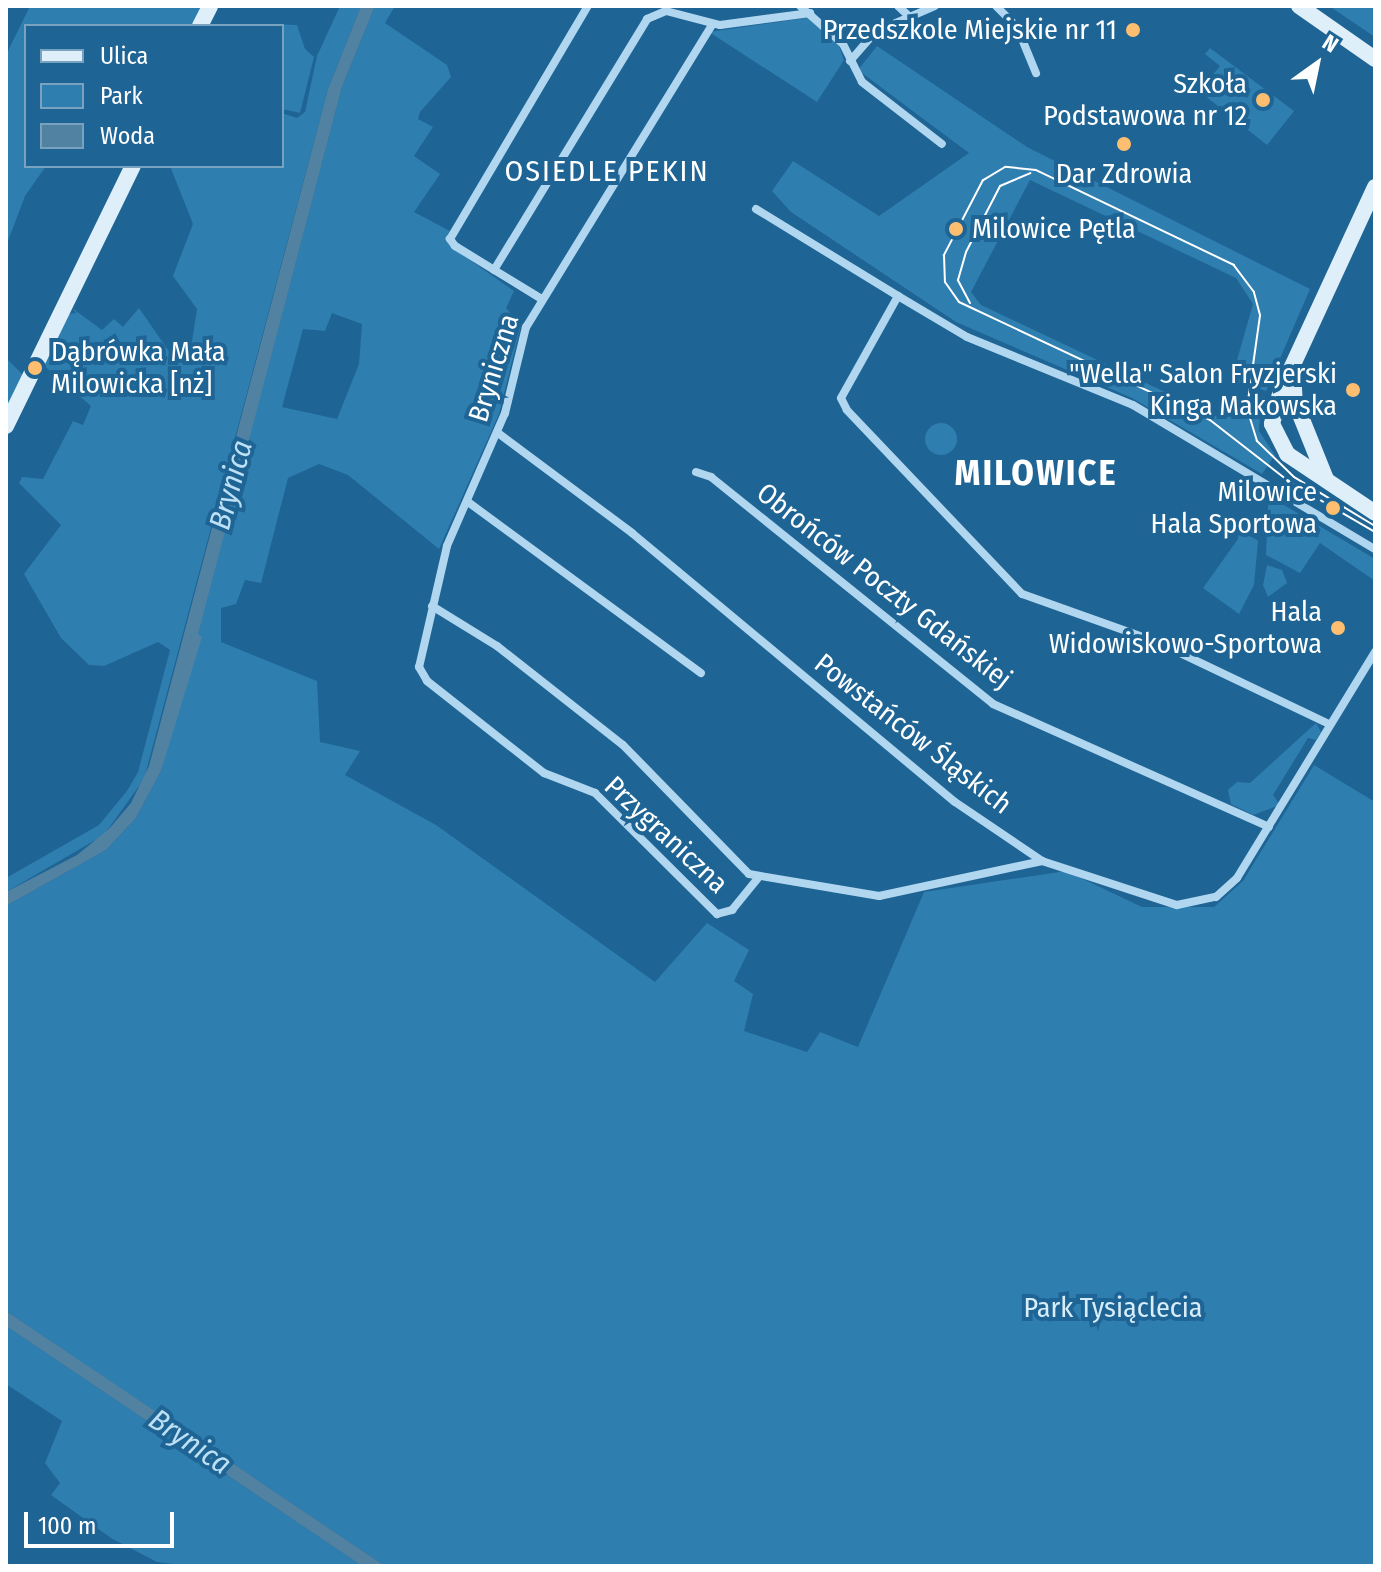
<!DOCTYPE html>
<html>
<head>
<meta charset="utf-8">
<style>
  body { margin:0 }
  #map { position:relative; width:1381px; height:1572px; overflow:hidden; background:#1e6494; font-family:"Fira Sans Condensed",sans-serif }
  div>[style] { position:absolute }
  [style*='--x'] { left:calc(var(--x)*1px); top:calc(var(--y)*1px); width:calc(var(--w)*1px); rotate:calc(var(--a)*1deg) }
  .green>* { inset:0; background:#2e7eb0 }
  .round { border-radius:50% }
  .water>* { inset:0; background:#5182a2 }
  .street>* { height:8px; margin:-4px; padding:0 4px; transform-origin:4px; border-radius:4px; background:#b1d6ef }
  .secondary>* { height:16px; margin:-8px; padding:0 8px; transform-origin:8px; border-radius:8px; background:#deeffa }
  .tram>* { height:2px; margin:-1px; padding:0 1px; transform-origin:1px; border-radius:1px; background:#fff }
  .dots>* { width:22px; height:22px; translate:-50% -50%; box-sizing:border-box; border:4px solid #1e6494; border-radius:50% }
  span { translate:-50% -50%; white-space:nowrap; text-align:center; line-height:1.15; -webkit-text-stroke:8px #1e6494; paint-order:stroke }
  .poi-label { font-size:28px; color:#fff }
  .right { translate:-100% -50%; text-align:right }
  .left { translate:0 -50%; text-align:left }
  .street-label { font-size:28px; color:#fff }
  .park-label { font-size:28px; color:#d7edfa }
  .neighbourhood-label { font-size:30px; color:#fff; letter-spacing:2px }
  .water-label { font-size:30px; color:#bde0f5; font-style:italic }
  .district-label { font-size:36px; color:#fff; font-weight:700; letter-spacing:2px }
  .frame { position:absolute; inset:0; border:8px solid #fff; pointer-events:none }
  .legend { position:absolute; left:24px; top:24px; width:260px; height:144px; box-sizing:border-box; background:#1e6494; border:2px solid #78a2bf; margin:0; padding:10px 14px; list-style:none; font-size:24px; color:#fff }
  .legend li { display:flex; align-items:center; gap:16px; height:40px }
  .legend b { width:40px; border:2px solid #78a2bf }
  .north { position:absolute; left:1277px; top:24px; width:80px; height:80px; -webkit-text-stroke:6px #1e6494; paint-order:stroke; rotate:33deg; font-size:22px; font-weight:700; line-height:32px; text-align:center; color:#fff }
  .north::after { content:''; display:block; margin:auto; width:28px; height:36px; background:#fff; clip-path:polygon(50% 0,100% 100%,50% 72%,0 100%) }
  .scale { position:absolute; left:24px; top:1512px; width:150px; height:36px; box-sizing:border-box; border:4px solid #fff; border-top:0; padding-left:10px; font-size:24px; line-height:28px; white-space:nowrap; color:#fff; -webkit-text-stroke:6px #1e6494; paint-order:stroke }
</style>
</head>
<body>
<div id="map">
  <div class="green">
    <div style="clip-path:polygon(30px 6px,202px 6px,192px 26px,26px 26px,26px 166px,46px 166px,25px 196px,6px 246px,6px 55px)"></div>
    <div style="clip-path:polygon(340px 6px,361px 6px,328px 89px,144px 779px,104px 835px,6px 892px,6px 878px,99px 825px,127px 791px,138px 772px,170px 650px,158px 642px,104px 666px,89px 665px,61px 638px,24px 574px,61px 525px,19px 483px,22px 477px,43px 479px,73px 421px,83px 425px,91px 406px,42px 364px,68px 314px,76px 313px,72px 308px,102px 330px,114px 319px,123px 327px,139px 308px,177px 363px,192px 341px,197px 309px,173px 276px,193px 224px,170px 166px,282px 166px,282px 113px,297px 118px,305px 112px,317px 56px)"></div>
    <div style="clip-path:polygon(evenodd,375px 6px,395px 6px,385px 23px,447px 65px,451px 77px,420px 112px,418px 119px,433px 127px,414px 156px,440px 174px,414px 212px,450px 231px,450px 246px,514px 291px,506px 308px,521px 325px,499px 414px,439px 549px,348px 475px,319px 464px,288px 478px,261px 583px,245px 580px,236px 604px,221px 608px,221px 642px,317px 681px,320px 742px,360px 751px,345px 775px,436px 825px,655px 982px,707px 923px,749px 950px,734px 981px,753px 994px,744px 1031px,807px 1052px,820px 1032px,858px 1047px,924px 892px,1066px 871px,1142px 907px,1214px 907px,1243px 881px,1314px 765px,1375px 802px,1375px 1566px,385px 1566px,6px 1311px,6px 906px,106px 850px,136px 818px,161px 771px,342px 87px,375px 6px,332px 313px,362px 324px,359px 364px,337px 419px,282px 407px,303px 329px,325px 331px,332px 313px)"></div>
    <div style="clip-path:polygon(1329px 6px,1375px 6px,1375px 37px)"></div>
    <div style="clip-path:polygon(813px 17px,839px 46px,844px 60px,817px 102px,709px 32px)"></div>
    <div style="clip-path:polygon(269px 24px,297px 25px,305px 49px,314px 57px,300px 113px,282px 109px,282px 26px)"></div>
    <div style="clip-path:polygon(877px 46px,1027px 147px,1310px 289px,1266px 391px,1231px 381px,1253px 304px,1236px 278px,1030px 180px,971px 292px,981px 305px,1220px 418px,1228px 392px,1261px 404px,1259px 431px,1275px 455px,1262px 474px,1132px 398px,956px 322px,791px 212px,772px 191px,793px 161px,879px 216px,969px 153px,858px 70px)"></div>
    <div style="clip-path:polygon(1210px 48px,1294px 111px,1267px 145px,1199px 91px,1220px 66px,1205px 54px)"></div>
    <div style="clip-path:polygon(6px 358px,23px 375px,6px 415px)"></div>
    <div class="round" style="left:925px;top:423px;width:32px;height:32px"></div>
    <div style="clip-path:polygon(1274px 499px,1375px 559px,1375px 581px,1320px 543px,1300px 573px,1266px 555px,1268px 505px)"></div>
    <div style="clip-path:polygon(1239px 528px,1258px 541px,1254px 585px,1239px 614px,1203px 588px,1238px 539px)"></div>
    <div style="clip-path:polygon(1267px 565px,1282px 570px,1287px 583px,1268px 597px,1263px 585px)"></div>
    <div style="clip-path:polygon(1316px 723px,1321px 732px,1316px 740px,1308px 738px,1273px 795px,1280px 805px,1253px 815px,1231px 804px,1228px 790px,1237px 782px,1250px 783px)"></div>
    <div style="clip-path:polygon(6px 1326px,362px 1566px,190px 1566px,157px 1562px,111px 1538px,51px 1495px,60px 1483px,45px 1463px,62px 1421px,6px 1384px)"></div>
  </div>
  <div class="water">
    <div style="clip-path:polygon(361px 6px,375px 6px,342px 87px,198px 634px,202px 637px,161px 771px,136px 818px,106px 850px,6px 906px,6px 892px,77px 855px,109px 829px,131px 803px,149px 766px,328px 89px)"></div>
    <div style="clip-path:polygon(6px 1311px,106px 1378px,385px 1566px,362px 1566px,6px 1326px)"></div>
  </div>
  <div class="street">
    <div style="--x:800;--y:6;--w:57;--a:41.5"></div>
    <div style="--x:843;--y:44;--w:42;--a:63.4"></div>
    <div style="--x:862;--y:82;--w:101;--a:37.8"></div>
    <div style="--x:898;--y:6;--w:16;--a:43"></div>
    <div style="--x:996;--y:6;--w:30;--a:45"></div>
    <div style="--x:1017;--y:27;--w:50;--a:67.6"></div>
    <div style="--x:712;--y:25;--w:355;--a:121.6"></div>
    <div style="--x:526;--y:327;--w:89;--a:103.7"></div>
    <div style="--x:505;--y:413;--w:145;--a:113.6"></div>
    <div style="--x:447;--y:546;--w:124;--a:103"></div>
    <div style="--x:419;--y:667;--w:16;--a:60"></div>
    <div style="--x:427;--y:681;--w:149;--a:38.2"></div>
    <div style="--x:544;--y:773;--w:55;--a:21.4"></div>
    <div style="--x:595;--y:793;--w:172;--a:44.8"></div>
    <div style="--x:717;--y:914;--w:16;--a:-15"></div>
    <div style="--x:732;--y:910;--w:41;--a:-50.9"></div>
    <div style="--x:850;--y:61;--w:38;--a:-49"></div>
    <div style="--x:875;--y:32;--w:65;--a:-23.4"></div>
    <div style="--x:756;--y:209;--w:167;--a:31.5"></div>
    <div style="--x:494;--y:270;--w:294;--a:-58.6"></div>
    <div style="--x:647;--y:19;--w:21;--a:-23"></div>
    <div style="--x:666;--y:11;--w:56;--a:14.5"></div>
    <div style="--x:720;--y:25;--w:91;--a:-7.6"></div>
    <div style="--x:540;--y:298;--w:100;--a:-148.5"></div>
    <div style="--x:455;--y:246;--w:9;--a:-126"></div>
    <div style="--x:450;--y:239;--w:271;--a:-59.4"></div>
    <div style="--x:498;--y:433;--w:167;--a:36.7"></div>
    <div style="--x:632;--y:533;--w:420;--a:39.8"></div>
    <div style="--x:955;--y:802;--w:105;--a:34.1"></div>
    <div style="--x:1042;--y:861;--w:142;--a:18.1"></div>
    <div style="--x:1177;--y:905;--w:40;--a:-12"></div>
    <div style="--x:1216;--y:897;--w:28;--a:-42"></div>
    <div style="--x:1237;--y:878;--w:265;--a:-58.6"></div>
    <div style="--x:696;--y:472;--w:16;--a:18"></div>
    <div style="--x:711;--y:477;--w:362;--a:38.8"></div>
    <div style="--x:993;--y:704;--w:302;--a:24"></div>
    <div style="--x:468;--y:502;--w:289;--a:36.3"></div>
    <div style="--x:432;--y:606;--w:76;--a:31.6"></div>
    <div style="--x:497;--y:646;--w:160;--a:38.2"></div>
    <div style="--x:623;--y:745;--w:180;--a:45.7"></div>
    <div style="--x:749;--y:874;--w:132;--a:9.6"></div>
    <div style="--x:879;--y:896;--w:167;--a:-12.1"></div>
    <div style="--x:1329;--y:724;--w:191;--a:-154.5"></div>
    <div style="--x:1157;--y:642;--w:143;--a:-160.4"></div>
    <div style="--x:1022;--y:594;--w:254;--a:-133.6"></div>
    <div style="--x:847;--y:410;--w:13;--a:-117"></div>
    <div style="--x:841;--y:398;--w:117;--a:-60.8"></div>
    <div style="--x:898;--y:296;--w:80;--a:30.7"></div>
    <div style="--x:967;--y:337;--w:179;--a:22.3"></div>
    <div style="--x:1133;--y:405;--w:282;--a:30.8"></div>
  </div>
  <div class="secondary">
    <div style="--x:1299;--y:6;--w:93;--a:34.9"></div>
    <div style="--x:200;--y:26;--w:22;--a:-63"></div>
    <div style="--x:1375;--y:187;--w:224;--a:114.8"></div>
    <div style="--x:1281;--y:390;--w:35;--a:105"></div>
    <div style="--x:1272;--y:424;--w:34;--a:63"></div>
    <div style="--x:1287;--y:454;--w:106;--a:33.8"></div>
    <div style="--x:1293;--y:369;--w:33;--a:87"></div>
    <div style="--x:1295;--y:402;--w:83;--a:68.1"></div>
    <div style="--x:6;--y:426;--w:289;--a:-64"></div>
  </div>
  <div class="tram">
    <div style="--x:970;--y:303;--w:26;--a:-118"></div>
    <div style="--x:958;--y:280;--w:29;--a:-74"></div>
    <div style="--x:966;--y:252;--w:74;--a:-62.7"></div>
    <div style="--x:1000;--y:186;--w:33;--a:-23"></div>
    <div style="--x:1375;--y:526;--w:95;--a:-148.8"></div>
    <div style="--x:1294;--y:477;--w:52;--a:-135.8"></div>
    <div style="--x:1257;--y:441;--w:34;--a:-107"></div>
    <div style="--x:1247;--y:408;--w:94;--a:-82"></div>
    <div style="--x:1260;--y:315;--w:24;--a:-105"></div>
    <div style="--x:1254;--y:292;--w:34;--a:-127"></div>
    <div style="--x:1234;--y:265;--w:220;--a:-154.4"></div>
    <div style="--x:1036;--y:170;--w:31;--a:-174"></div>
    <div style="--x:1005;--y:167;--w:26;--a:149"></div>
    <div style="--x:983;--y:180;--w:85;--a:117.5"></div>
    <div style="--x:944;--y:255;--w:27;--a:88"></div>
    <div style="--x:945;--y:282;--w:24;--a:55"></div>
    <div style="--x:959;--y:302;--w:277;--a:25.2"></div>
    <div style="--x:1210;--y:420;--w:103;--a:37.9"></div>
    <div style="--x:1291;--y:483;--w:97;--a:30.3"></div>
  </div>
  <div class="dots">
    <div style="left:1133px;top:30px;background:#fdbe70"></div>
    <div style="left:1263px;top:100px;background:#fdbe70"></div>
    <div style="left:1124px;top:144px;background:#fdbe70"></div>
    <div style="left:956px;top:229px;background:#fdbe70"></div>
    <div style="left:35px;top:368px;background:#fdbe70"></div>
    <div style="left:1353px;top:390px;background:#fdbe70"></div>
    <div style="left:1333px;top:508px;background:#fdbe70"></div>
    <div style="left:1338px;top:628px;background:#fdbe70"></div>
  </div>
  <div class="poi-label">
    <span class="right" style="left:1117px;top:30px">Przedszkole Miejskie nr 11</span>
    <span class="right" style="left:1247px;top:100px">Szkoła<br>Podstawowa nr 12</span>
    <span style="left:1124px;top:174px">Dar Zdrowia</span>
    <span class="left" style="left:972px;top:229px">Milowice Pętla</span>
    <span class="left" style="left:51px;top:368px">Dąbrówka Mała<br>Milowicka [nż]</span>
    <span class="right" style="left:1337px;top:390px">"Wella" Salon Fryzjerski<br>Kinga Makowska</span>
    <span class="right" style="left:1317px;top:508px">Milowice<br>Hala Sportowa</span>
    <span class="right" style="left:1322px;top:628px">Hala<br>Widowiskowo-Sportowa</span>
  </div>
  <div class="street-label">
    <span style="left:494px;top:368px;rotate:-73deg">Bryniczna</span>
    <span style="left:884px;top:586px;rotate:38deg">Obrońców Poczty Gdańskiej</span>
    <span style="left:913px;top:734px;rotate:38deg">Powstańców Śląskich</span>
    <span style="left:666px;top:835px;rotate:43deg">Przygraniczna</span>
  </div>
  <div class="park-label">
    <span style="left:1113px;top:1308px">Park Tysiąclecia</span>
  </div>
  <div class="neighbourhood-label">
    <span style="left:607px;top:171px">OSIEDLE PEKIN</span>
  </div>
  <div class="water-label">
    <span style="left:231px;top:485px;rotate:-75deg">Brynica</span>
    <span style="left:190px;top:1442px;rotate:34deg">Brynica</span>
  </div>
  <div class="district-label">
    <span style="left:1036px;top:474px">MILOWICE</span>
  </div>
  <div class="frame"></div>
  <ul class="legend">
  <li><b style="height:10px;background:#deeffa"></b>Ulica</li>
  <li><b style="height:22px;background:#2e7eb0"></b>Park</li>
  <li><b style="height:22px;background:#5182a2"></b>Woda</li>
  </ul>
  <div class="north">N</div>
  <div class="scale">100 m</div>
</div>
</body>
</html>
